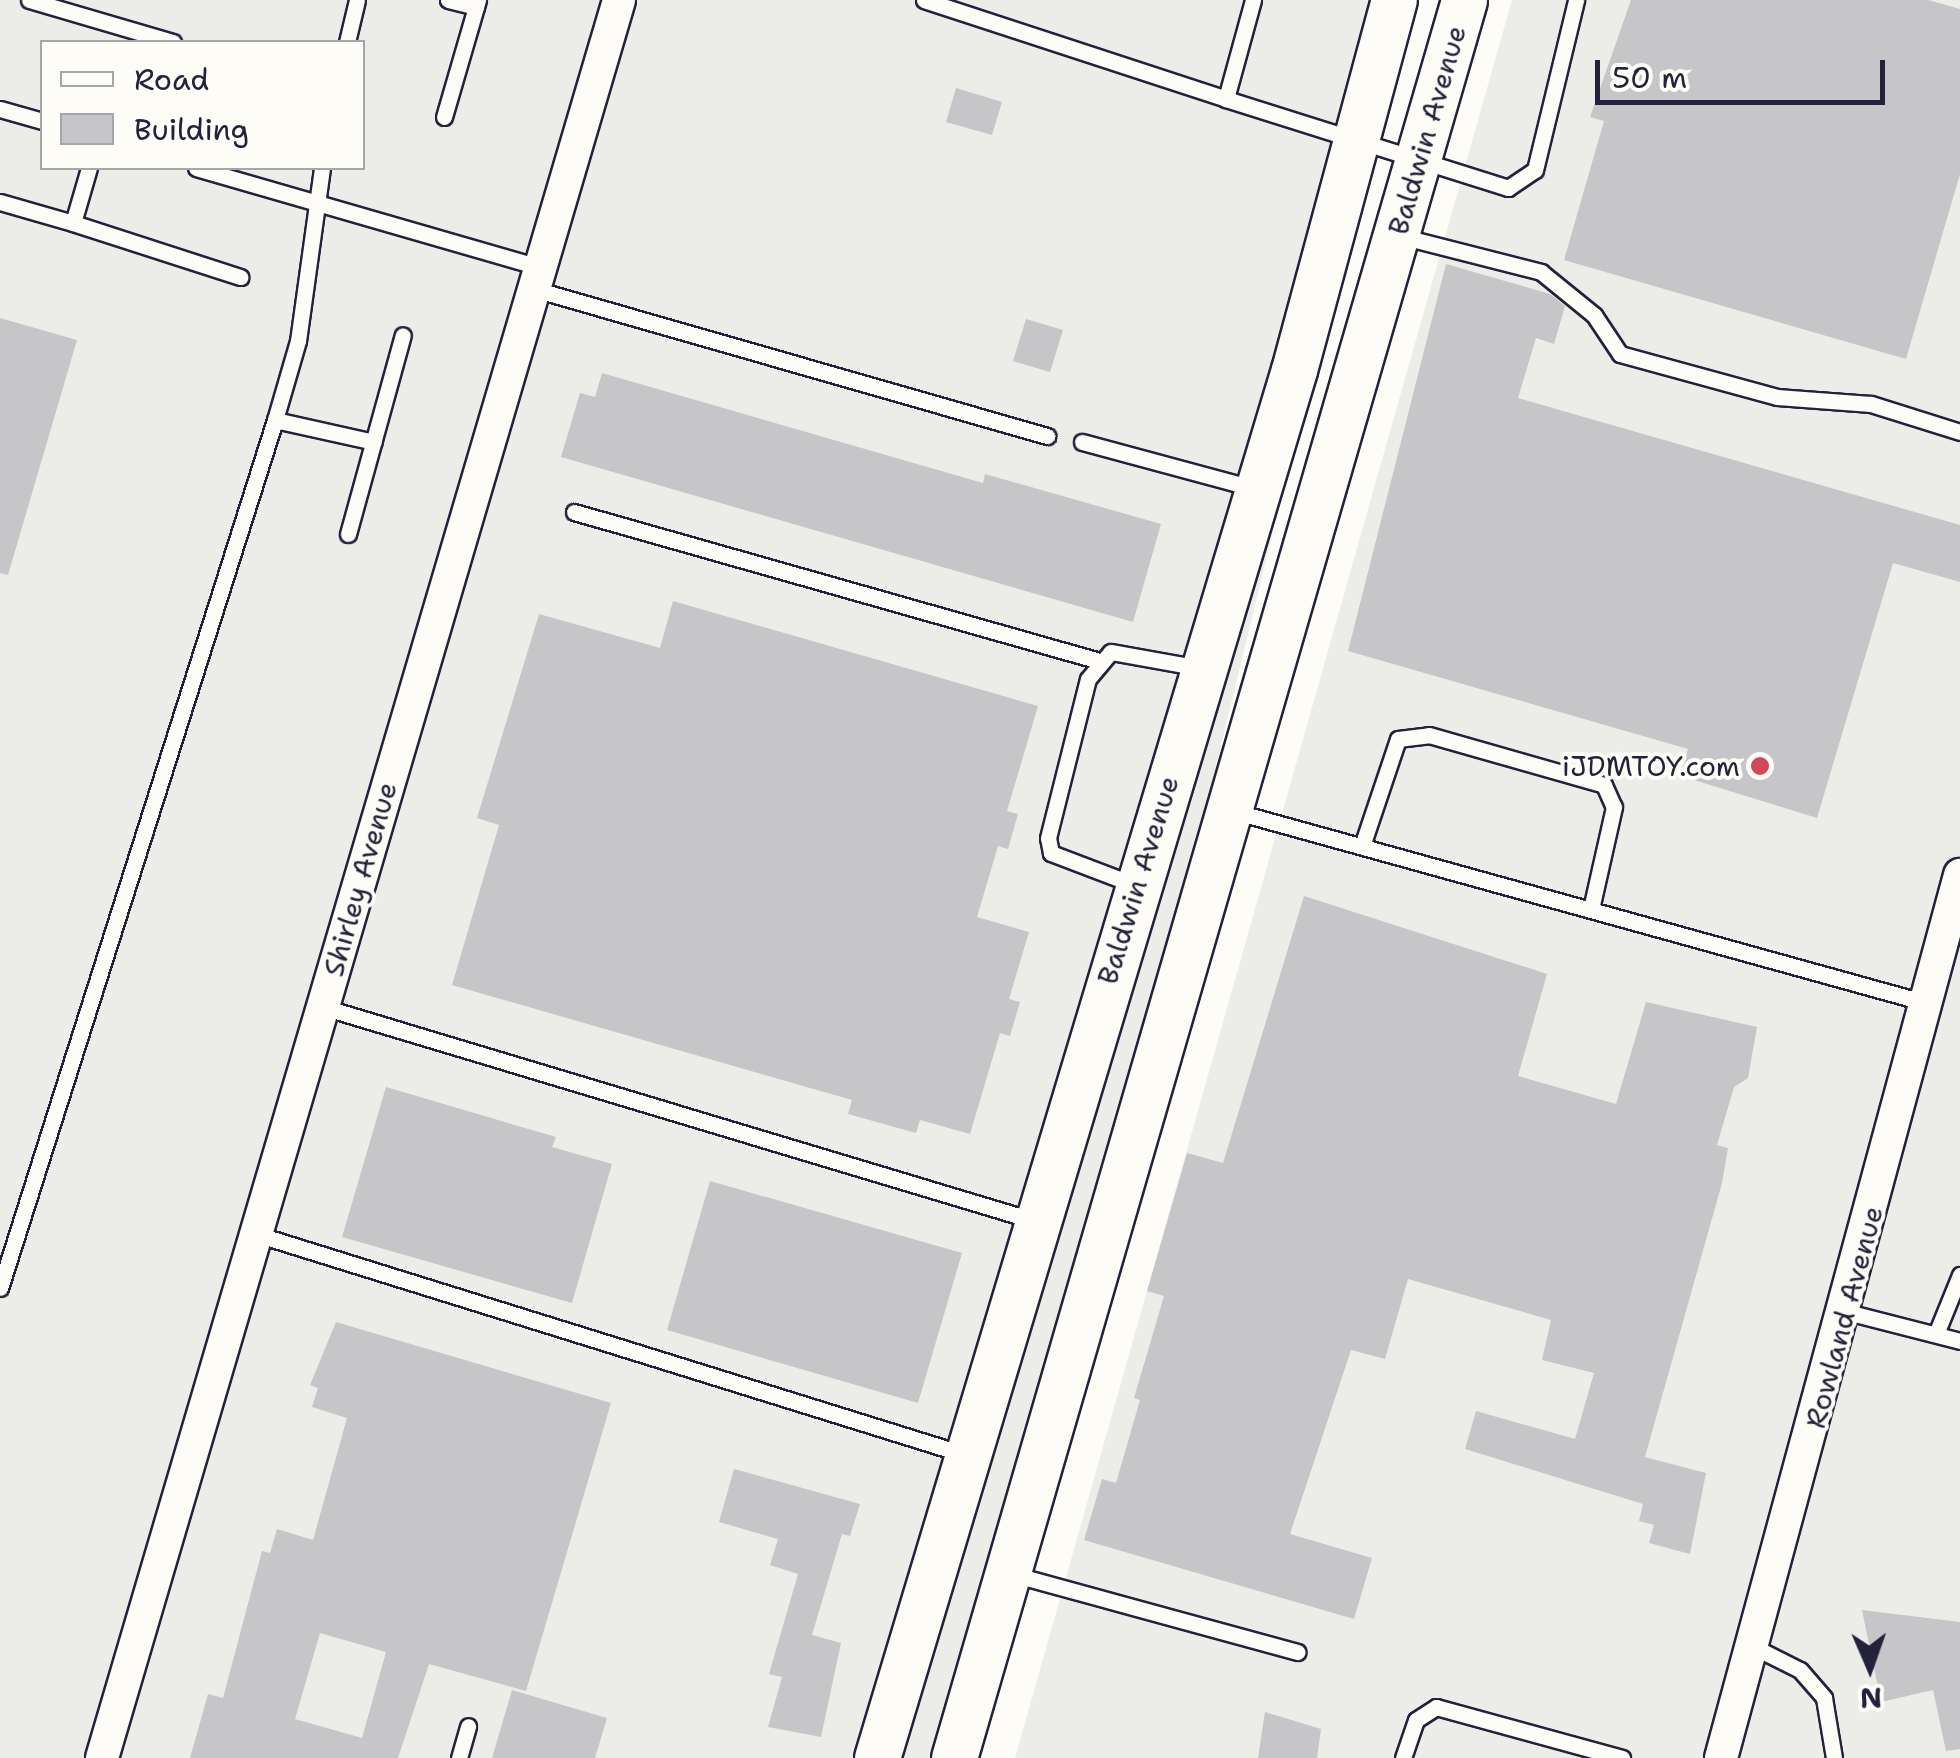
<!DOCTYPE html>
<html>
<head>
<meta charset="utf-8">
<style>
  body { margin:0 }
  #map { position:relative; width:1960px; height:1758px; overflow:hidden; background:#fdfcf7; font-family:"Shantell Sans",sans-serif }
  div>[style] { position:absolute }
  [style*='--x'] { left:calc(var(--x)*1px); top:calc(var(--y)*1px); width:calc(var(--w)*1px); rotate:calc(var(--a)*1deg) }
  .built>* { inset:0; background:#ecece9 }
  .building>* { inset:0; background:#c6c6c8 }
  .roads { filter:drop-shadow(2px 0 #22223b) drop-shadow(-2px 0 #22223b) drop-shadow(0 2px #22223b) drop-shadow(0 -2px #22223b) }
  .service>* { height:15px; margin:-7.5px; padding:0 7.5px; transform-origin:7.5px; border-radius:7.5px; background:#fdfcf7 }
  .minor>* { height:32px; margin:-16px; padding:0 16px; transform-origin:16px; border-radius:16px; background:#fdfcf7 }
  .secondary>* { height:45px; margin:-22.5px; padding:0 22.5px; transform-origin:22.5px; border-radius:22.5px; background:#fdfcf7 }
  .dots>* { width:28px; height:28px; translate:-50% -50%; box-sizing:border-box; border:5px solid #fdfcf7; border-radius:50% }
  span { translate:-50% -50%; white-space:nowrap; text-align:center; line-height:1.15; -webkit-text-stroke:8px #fdfcf7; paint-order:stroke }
  .street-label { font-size:28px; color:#22223b }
  .poi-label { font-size:28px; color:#22223b }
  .right { translate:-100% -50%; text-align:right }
  .legend { position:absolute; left:40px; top:40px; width:325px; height:130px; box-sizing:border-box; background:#fdfcf7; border:2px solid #a5a5ac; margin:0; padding:12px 18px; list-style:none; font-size:30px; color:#22223b }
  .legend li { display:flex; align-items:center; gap:20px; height:50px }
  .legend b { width:50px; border:2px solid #a5a5ac }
  .north { position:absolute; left:1820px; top:1618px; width:100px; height:100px; -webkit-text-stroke:8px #fdfcf7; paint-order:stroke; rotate:178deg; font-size:28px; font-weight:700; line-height:40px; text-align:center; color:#22223b }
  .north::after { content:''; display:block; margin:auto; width:35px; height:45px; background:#22223b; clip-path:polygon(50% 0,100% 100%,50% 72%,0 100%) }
  .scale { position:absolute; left:1595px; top:60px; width:290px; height:45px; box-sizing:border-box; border:5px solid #22223b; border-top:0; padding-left:12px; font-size:30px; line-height:35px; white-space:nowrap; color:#22223b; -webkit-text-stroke:8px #fdfcf7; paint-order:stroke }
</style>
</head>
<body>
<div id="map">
  <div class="built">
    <div style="clip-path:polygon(evenodd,0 0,1402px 0,1095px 1264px,954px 1758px,0 1758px,0 0,42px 42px,362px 42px,362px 168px,42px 168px,42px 42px)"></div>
    <div style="clip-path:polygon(1512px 0,1960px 0,1960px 1758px,1015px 1758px)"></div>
  </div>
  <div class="building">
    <div style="clip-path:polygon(1631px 0,1928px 0,1960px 9px,1960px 174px,1906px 359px,1564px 260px,1604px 121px,1590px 117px)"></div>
    <div style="clip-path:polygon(956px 88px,1002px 102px,992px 135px,946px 122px)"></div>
    <div style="clip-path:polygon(1446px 264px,1550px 294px,1565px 306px,1554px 344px,1536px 338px,1518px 398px,1960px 525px,1960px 582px,1893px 563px,1817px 818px,1681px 776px,1688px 749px,1348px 651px)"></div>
    <div style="clip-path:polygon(0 318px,77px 340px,8px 575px,0 573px)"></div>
    <div style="clip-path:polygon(1026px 319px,1063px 330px,1050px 372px,1013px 361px)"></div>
    <div style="clip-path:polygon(602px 373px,983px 483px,985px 474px,1161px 524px,1133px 622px,561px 457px,580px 393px,595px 397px)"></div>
    <div style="clip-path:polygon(673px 601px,1038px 706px,1007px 811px,1018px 814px,1008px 849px,998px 846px,977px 917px,1029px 932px,1009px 999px,1020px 1002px,1010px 1036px,1000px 1033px,970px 1134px,920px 1120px,916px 1133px,848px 1114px,852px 1100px,452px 985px,499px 825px,477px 818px,539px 614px,660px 648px)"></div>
    <div style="clip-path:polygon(1304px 896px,1547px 974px,1518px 1076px,1616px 1104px,1646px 1002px,1757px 1027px,1748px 1078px,1734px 1087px,1717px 1145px,1728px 1148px,1722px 1183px,1645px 1457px,1706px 1473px,1690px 1554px,1649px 1543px,1654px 1525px,1639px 1521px,1643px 1504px,1465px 1449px,1476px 1411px,1575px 1439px,1594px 1373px,1542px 1360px,1551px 1320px,1408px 1279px,1385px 1359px,1351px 1350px,1290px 1534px,1372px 1558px,1354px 1619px,1084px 1540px,1102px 1479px,1116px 1483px,1140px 1400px,1134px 1398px,1164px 1296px,1147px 1291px,1187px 1153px,1223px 1163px)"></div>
    <div style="clip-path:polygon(386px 1087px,556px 1137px,552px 1147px,612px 1164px,572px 1303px,342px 1237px)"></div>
    <div style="clip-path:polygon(710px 1181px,962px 1253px,918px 1403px,667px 1330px)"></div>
    <div style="clip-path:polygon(evenodd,336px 1322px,611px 1403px,526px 1691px,429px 1664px,398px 1758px,190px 1758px,208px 1694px,223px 1698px,262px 1551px,270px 1553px,277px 1529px,313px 1540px,347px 1418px,312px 1407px,318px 1388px,310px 1385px,336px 1322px,320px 1633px,386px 1652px,362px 1738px,295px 1719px,320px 1633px)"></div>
    <div style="clip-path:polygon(734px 1469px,860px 1504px,850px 1536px,842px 1534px,812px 1635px,841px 1643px,821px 1737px,768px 1727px,782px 1677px,769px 1674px,798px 1574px,770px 1565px,778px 1539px,719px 1522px)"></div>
    <div style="clip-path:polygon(1862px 1610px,1960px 1622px,1960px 1749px,1946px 1751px,1933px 1690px,1881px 1702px)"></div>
    <div style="clip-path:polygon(512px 1690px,607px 1718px,595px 1758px,492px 1758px)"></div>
    <div style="clip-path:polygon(1265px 1712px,1321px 1729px,1317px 1758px,1258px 1758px)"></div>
  </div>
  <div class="roads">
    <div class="service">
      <div style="--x:29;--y:0;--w:150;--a:16.3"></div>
      <div style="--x:448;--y:0;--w:29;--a:14"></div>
      <div style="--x:924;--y:0;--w:318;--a:18.1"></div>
      <div style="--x:1253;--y:0;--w:103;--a:105.3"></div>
      <div style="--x:1226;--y:99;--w:296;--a:17.5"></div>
      <div style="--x:1508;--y:188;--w:32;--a:-34"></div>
      <div style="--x:1535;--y:170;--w:175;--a:-76.4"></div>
      <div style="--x:347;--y:42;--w:43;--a:-76.6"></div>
      <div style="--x:0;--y:109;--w:44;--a:15.9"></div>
      <div style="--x:444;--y:117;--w:122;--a:-73.8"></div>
      <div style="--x:196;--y:168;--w:358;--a:16.1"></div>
      <div style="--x:0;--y:202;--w:76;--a:16"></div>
      <div style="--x:73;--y:223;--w:57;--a:-73.8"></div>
      <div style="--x:73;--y:223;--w:176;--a:17.9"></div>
      <div style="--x:1400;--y:236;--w:146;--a:14.3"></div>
      <div style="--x:1541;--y:272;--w:68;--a:39.1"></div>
      <div style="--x:1594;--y:315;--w:47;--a:56.3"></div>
      <div style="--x:1620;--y:354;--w:163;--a:15.3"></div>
      <div style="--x:1777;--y:397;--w:94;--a:4.3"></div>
      <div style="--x:1871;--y:404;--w:93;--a:17.5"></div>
      <div style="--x:534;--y:289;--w:534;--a:15.99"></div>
      <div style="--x:275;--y:420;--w:101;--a:12.5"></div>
      <div style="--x:1082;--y:442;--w:177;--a:15.1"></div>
      <div style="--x:574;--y:512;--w:543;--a:15.83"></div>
      <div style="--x:348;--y:534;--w:206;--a:-74.6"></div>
      <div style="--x:1233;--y:811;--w:716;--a:15.47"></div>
      <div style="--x:1362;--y:846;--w:113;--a:-71.4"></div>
      <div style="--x:1398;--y:739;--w:31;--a:-7"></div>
      <div style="--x:1429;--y:735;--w:182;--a:15.9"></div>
      <div style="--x:1604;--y:785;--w:24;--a:66"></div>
      <div style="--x:1614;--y:807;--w:105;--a:102.7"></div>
      <div style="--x:1135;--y:885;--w:90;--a:-159.1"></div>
      <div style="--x:1051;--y:853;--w:15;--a:-101"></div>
      <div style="--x:1048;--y:838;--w:164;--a:-75.9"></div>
      <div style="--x:1088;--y:679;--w:35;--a:-50"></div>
      <div style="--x:1111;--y:652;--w:91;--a:10.1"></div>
      <div style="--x:323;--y:1007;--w:740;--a:16.72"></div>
      <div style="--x:256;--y:1234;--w:740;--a:17.28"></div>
      <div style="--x:0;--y:1288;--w:911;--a:-72.42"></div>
      <div style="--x:275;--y:420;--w:82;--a:-73.8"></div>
      <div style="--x:298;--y:341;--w:175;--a:-82.1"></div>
      <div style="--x:1847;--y:1312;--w:117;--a:14.4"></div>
      <div style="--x:1936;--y:1334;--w:64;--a:-67.9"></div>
      <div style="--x:1012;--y:1574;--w:296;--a:15.3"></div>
      <div style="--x:1754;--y:1647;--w:51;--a:26.6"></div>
      <div style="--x:1800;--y:1670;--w:37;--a:49"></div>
      <div style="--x:1824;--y:1698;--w:61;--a:80.5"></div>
      <div style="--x:459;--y:1758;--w:33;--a:-74"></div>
      <div style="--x:1403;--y:1758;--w:40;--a:-71.1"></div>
      <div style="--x:1416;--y:1720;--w:24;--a:-33"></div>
      <div style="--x:1436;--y:1707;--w:193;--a:15.3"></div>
    </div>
    <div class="minor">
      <div style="--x:102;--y:1758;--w:1832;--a:-73.61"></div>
      <div style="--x:1721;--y:1758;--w:915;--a:-74.85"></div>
    </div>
    <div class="secondary">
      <div style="--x:877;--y:1758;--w:1449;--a:-73.28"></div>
      <div style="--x:1294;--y:370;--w:383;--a:-74.9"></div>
      <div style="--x:954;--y:1758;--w:1830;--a:-73.82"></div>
    </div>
  </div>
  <div class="dots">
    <div style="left:1760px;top:766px;background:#d1495b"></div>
  </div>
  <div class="street-label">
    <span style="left:1427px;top:130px;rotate:-74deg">Baldwin Avenue</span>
    <span style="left:360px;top:879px;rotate:-74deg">Shirley Avenue</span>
    <span style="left:1138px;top:880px;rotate:-73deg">Baldwin Avenue</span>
    <span style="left:1844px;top:1317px;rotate:-75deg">Rowland Avenue</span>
  </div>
  <div class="poi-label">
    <span class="right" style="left:1740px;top:766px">iJDMTOY.com</span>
  </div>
  <ul class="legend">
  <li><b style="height:12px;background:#fdfcf7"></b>Road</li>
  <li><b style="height:28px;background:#c6c6c8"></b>Building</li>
  </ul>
  <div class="north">N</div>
  <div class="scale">50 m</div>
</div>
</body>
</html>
